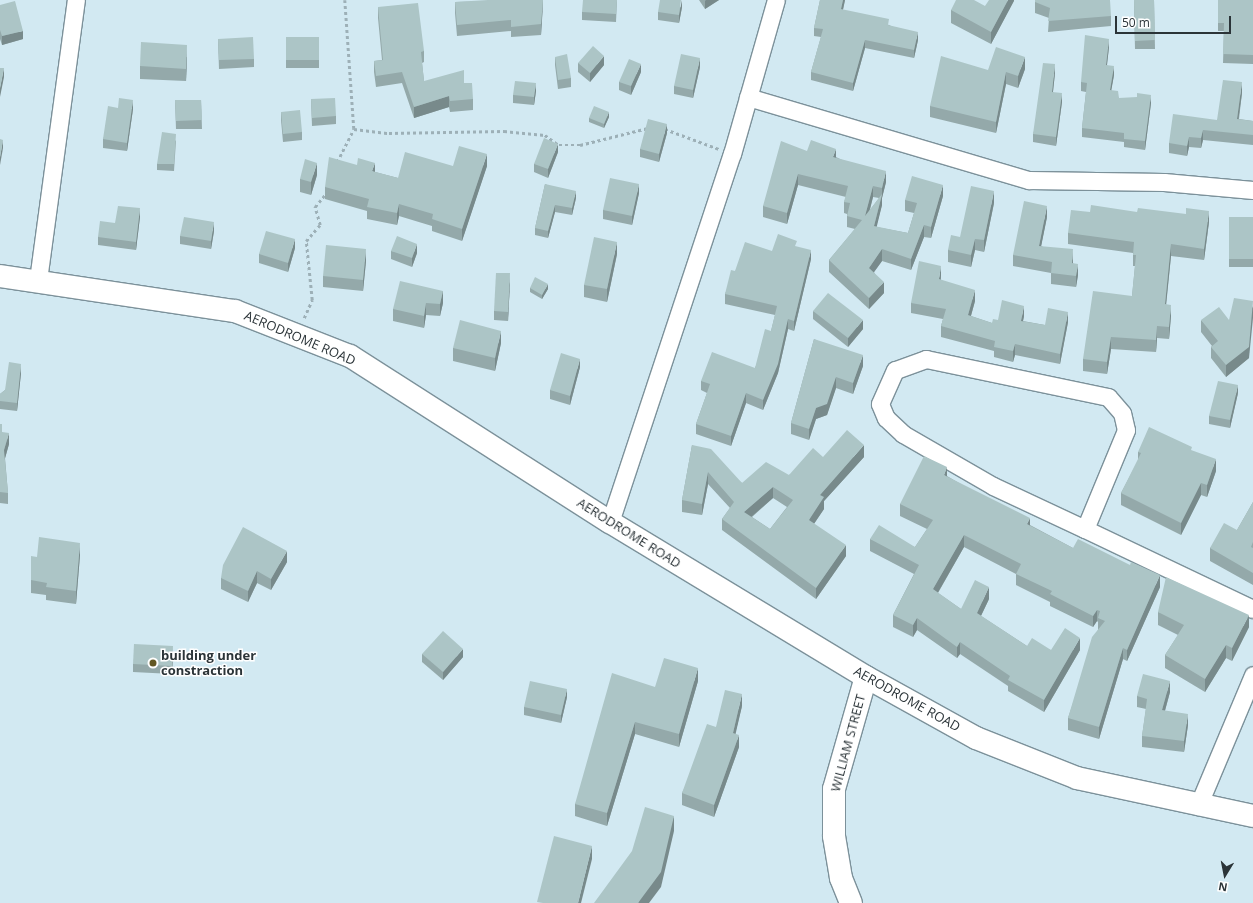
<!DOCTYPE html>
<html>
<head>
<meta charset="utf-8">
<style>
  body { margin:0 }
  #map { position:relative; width:1253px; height:903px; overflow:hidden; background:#d2e9f2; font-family:"Open Sans",sans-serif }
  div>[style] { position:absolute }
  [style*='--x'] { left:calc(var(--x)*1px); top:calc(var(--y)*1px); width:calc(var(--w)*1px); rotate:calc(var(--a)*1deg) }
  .path>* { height:2.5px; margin-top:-1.25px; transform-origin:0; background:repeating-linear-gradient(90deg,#9db0b7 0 3px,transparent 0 6px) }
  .roads { filter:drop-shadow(1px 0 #7c919a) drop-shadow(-1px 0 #7c919a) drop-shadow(0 1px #7c919a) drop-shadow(0 -1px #7c919a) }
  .minor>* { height:17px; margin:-8.5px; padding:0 8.5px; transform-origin:8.5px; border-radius:8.5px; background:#fff }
  .tertiary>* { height:22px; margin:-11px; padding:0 11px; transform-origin:11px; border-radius:11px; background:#fff }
  .wall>* { inset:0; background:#94a9aa }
  .shaded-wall>* { inset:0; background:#788a8b }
  .building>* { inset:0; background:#acc5c6 }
  .dots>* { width:11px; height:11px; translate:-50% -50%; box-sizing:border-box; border:2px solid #fff; border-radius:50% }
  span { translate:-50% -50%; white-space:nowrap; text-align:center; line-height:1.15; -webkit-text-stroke:3px #fff; paint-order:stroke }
  .street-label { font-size:13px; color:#2b3438 }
  .poi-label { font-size:13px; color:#2b3438; font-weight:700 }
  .left { translate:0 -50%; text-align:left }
  .north { position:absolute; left:1205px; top:855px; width:40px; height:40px; -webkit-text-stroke:3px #fff; paint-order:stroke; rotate:190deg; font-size:11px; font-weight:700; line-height:16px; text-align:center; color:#2b3438 }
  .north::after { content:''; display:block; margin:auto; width:14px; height:18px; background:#2b3438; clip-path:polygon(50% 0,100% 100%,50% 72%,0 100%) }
  .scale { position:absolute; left:1115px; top:16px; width:116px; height:18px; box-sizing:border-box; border:2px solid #2b3438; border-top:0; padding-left:5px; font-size:12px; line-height:14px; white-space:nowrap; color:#2b3438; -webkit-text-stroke:3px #fff; paint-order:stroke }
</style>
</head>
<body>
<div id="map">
  <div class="path">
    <div style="--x:345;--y:0;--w:129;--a:86"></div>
    <div style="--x:354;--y:129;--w:35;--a:7"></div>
    <div style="--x:389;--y:133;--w:115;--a:-1"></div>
    <div style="--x:504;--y:131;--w:41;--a:5.6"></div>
    <div style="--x:545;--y:135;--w:17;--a:36"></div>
    <div style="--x:559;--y:145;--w:21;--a:0"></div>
    <div style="--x:580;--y:145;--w:70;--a:-14"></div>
    <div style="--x:665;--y:129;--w:58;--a:20.3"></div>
    <div style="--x:337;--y:162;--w:37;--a:-63"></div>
    <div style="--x:304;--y:318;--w:20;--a:-66"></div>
    <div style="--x:312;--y:300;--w:59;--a:-95.8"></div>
    <div style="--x:306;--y:241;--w:21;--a:-49"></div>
    <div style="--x:320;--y:225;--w:19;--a:-106"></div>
    <div style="--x:315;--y:207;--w:19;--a:-51"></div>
  </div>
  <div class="roads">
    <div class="minor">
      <div style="--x:748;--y:97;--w:293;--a:16.5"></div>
      <div style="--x:1029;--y:180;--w:135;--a:0.8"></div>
      <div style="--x:1164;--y:182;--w:89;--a:5.1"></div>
      <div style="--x:38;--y:280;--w:283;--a:-82.3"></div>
      <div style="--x:610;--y:522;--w:388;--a:-71.7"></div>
      <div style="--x:732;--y:154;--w:160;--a:-74.1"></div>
      <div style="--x:1085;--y:529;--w:107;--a:-67.5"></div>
      <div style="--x:1126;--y:430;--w:17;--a:-103"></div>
      <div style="--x:1122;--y:413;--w:21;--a:-131"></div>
      <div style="--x:1108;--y:397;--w:186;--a:-168.2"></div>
      <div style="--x:926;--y:359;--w:33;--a:160"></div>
      <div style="--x:895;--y:370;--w:37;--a:114"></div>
      <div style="--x:880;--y:404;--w:15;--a:67"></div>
      <div style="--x:886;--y:418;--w:23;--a:43"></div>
      <div style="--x:903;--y:434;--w:104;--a:30"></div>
      <div style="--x:993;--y:486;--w:102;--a:25.1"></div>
      <div style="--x:1085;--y:529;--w:186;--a:25.5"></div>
      <div style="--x:1198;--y:806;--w:142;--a:-67.2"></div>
    </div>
    <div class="tertiary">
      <div style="--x:0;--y:276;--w:238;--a:8.5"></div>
      <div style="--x:235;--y:311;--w:123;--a:21.4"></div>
      <div style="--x:350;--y:356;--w:308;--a:32.6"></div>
      <div style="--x:610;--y:522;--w:299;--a:31.2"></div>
      <div style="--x:866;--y:677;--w:126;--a:29"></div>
      <div style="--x:976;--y:738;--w:109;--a:21.6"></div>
      <div style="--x:1077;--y:778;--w:180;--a:12.2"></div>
      <div style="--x:851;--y:903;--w:27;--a:-112"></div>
      <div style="--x:841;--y:878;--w:43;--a:-99.5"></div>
      <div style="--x:834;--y:836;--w:47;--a:-90"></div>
      <div style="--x:834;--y:789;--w:116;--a:-74.1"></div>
    </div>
  </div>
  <div class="wall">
    <div style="clip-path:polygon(543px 0,541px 35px,511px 37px,511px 31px,457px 36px,455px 13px,455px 2px)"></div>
    <div style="clip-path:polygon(617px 0,616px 22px,582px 20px,582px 12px)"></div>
    <div style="clip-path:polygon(699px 0,719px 0,705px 9px)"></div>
    <div style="clip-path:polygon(820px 0,845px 0,843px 10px,889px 25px,918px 40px,914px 58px,865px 48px,853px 91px,811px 80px,811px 72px,821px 37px,814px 36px,814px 28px)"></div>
    <div style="clip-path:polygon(1014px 0,991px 44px,951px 23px,951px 10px,985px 6px)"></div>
    <div style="clip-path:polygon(1035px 0,1111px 16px,1111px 26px,1048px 32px,1049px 18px,1035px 13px)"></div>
    <div style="clip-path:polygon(1134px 0,1154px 0,1155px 49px,1135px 49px)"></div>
    <div style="clip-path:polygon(1218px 0,1253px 0,1253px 64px,1223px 63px,1224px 31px,1218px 31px)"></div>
    <div style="clip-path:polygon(0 5px,23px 39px,2px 45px,0 39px)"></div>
    <div style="clip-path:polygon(378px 7px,424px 51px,424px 62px,422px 63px,424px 81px,464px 83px,473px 99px,473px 110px,450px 112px,449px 107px,414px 118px,402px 83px,376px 87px,374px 72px,374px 61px,382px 60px,378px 18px)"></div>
    <div style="clip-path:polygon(682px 7px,679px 23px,658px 20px,658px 12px)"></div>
    <div style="clip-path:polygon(286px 37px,319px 37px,319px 68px,286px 68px)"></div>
    <div style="clip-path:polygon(218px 39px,254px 59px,254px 67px,219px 69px)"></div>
    <div style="clip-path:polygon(1109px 47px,1107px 65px,1114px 75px,1111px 90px,1119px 98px,1151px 103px,1145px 150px,1124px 147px,1124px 142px,1082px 137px,1082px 128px,1086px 92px,1081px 91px,1081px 82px)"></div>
    <div style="clip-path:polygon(187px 57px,186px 81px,140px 79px,140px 66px)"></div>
    <div style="clip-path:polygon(555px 57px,571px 78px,571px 87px,558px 89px,555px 65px)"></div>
    <div style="clip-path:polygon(578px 63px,604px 65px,590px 82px,578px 72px)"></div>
    <div style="clip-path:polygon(700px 67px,693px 98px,674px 94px,674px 86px)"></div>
    <div style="clip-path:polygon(1025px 69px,1018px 88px,1006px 84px,996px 133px,930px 117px,930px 106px,988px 70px)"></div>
    <div style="clip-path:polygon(641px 72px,631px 95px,619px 90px,619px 82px)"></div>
    <div style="clip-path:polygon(1055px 73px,1053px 92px,1062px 102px,1056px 146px,1033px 142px,1033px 134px)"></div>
    <div style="clip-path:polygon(536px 91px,534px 105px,513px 103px,513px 95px)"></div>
    <div style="clip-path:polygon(1242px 93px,1239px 119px,1253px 121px,1253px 145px,1203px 140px,1201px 148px,1189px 147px,1187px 156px,1169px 153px,1169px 143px,1217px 120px)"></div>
    <div style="clip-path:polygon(311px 99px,336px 116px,336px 124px,312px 126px)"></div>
    <div style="clip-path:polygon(175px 100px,201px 100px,202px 129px,176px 129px)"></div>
    <div style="clip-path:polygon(118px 108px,133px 109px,127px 151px,103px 148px,103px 139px)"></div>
    <div style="clip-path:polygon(281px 112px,302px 132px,302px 140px,283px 142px,281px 120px)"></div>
    <div style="clip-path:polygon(609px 117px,604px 128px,589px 122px,589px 118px)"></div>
    <div style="clip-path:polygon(667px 133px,659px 162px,640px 157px,640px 149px)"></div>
    <div style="clip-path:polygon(176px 140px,174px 171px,157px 170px,157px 164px)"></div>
    <div style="clip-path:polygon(evenodd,807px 151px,836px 157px,886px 182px,882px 198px,882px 205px,876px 227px,908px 233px,914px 213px,905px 211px,905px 200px,943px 196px,931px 238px,924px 237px,911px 270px,882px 261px,874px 272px,884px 293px,869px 309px,829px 272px,829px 260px,855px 229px,847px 227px,847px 214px,844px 213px,844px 202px,846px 197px,798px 185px,787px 224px,763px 217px,763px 206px,807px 151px,873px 197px,879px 198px,870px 210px,873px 197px)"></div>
    <div style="clip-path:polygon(558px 152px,548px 178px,534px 172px,534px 164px)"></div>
    <div style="clip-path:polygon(453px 166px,487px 166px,462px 241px,432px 231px,432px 226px,399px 216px,397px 225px,367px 219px,367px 211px,325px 199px,325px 187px,375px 172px,398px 178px)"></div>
    <div style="clip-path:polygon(317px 175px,311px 195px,300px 192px,300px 179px)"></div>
    <div style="clip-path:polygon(545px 184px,576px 198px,572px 215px,555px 212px,548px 238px,535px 235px,535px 228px)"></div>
    <div style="clip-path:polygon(639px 193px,632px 225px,603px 219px,603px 210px)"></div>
    <div style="clip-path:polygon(994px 203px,984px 252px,975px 250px,971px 267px,948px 262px,948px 250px)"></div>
    <div style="clip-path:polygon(1090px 212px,1209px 222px,1204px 260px,1171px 256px,1166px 304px,1171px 316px,1169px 339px,1157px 338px,1156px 352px,1111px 349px,1107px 374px,1083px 371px,1083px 359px,1132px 296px,1135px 266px,1133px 266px,1133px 253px,1068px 244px,1068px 233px)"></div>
    <div style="clip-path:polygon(140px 217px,136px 250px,98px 245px,98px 237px,115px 223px)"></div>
    <div style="clip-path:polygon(1047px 217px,1041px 246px,1073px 260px,1073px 263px,1078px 275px,1076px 287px,1051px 284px,1051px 273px,1013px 266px,1013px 255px)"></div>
    <div style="clip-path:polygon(1229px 217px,1253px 217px,1253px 267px,1229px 267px)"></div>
    <div style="clip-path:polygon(214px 231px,211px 249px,180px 244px,180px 236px)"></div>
    <div style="clip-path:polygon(797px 247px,811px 259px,794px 331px,788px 329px,778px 373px,763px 410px,746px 403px,731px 446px,696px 434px,696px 424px,707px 393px,701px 390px,701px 381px,755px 368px,771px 331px,775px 315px,725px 304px,725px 294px,735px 271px,772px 251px)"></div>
    <div style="clip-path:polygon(295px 248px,288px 272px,259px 263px,259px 254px)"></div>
    <div style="clip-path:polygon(391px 251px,417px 253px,412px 267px,391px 259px)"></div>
    <div style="clip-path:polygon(617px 254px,607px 302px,584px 297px,584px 285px)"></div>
    <div style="clip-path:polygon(366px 261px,363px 291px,323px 287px,323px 276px)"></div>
    <div style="clip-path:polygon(941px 276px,941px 280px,975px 301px,971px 316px,992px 323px,998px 320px,1024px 316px,1023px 321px,1045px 325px,1068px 322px,1060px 364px,1015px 355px,1013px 362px,994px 357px,994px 351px,941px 337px,941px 326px,943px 319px,911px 313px,911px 303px)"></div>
    <div style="clip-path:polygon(510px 282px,508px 321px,494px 320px,494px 311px)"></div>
    <div style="clip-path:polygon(530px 288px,548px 289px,542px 299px,530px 292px)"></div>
    <div style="clip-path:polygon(443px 291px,443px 303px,440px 316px,426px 315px,424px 328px,393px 321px,393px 309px)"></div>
    <div style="clip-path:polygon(813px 311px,863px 329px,848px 347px,813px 319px)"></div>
    <div style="clip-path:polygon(1201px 320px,1249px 358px,1226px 377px,1211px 358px,1211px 347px,1212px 346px,1201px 332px)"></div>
    <div style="clip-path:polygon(814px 339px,863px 366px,853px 394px,836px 388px,827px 415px,816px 419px,809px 440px,791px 434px,791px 423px)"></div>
    <div style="clip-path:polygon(501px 343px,495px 371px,453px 361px,453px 348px)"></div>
    <div style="clip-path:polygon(580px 367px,570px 405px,550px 399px,550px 390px)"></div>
    <div style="clip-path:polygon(21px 373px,17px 411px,0 409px,0 394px,5px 390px)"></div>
    <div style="clip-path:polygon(1238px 393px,1230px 428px,1209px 424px,1209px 416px)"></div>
    <div style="clip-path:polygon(0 424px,2px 432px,9px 444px,5px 458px,8px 493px,8px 504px,0 503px)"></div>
    <div style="clip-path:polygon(evenodd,692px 445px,742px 483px,789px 475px,823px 457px,864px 457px,824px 501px,824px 509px,814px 524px,846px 556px,816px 599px,722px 530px,722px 519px,730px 508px,708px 484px,702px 515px,682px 512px,682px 500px,692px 445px,773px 498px,787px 507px,770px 529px,752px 517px,773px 498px)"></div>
    <div style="clip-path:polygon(1192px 451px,1216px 471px,1207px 497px,1201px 495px,1181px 535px,1121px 505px,1121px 493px,1138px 461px,1138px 452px)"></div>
    <div style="clip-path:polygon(947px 476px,1030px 525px,1073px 548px,1160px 587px,1127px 661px,1123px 659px,1099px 739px,1068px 730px,1068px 718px,1098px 630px,1098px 622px,1097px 621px,1093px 627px,1050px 606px,1050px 602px,1016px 585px,1016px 574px,964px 547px,938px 593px,961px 609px,989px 599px,981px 616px,1027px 646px,1051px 650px,1080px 650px,1044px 712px,1008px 691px,1008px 686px,960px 654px,957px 658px,917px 630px,913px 637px,893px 627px,893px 615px,914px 574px,870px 551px,870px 539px,915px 547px,927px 529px,900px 516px,900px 504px)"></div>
    <div style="clip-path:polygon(1253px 502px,1253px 585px,1210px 561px,1210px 548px,1237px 530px)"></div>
    <div style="clip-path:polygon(80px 555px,76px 604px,46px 600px,46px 595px,31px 593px,31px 580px,37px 557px)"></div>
    <div style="clip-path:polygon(287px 562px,271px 590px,257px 583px,248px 602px,221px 589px,221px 578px)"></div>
    <div style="clip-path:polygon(1158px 612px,1249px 627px,1232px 661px,1226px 658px,1205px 692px,1165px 668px,1165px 655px,1178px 635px,1158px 625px)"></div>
    <div style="clip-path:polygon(173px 654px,172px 674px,133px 672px,133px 664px)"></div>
    <div style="clip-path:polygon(422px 654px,463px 657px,443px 680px,422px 662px)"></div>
    <div style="clip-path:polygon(698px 681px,679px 747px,635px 734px,607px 826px,575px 816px,575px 804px,655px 687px)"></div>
    <div style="clip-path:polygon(1170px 692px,1165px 711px,1188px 725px,1184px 752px,1142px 747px,1142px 736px,1146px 709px,1137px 707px,1137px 696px)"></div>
    <div style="clip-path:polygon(567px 697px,561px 723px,524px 715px,524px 707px)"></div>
    <div style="clip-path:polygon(742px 706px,735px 734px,739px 747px,714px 817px,682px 805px,682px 793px,716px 727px)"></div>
  </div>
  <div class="shaded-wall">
    <div style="clip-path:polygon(543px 0,543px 4px,541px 35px,541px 24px)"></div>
    <div style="clip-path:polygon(682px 0,682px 7px,679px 23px,679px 15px)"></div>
    <div style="clip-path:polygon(706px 0,719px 0,705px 9px,705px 1px)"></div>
    <div style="clip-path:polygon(843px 0,845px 0,841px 18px,841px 9px)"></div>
    <div style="clip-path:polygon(1008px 0,1014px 0,1014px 1px,991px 44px,991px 32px)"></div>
    <div style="clip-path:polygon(23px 31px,23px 39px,2px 45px,2px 36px)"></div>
    <div style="clip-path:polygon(918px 32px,918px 40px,914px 58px,914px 50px)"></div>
    <div style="clip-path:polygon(1109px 39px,1109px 47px,1106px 73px,1106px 65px)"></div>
    <div style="clip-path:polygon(865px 40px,865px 48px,853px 91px,853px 83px)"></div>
    <div style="clip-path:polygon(187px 45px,187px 57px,186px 81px,186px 69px)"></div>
    <div style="clip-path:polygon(604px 56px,604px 65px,590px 82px,590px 73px)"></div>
    <div style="clip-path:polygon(1025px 57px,1025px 69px,1018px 88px,1018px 76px)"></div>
    <div style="clip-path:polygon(700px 58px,700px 67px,693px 98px,693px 90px)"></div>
    <div style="clip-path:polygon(641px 64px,641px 72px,631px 95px,631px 86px)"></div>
    <div style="clip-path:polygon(1055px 64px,1055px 73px,1052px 100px,1052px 92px)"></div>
    <div style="clip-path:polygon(1114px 66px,1114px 75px,1110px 98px,1110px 90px)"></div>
    <div style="clip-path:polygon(4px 68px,4px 77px,0 97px,0 88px)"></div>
    <div style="clip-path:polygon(1006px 72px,1006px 84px,996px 133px,996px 122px)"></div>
    <div style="clip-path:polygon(1242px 82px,1242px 93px,1237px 129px,1237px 119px)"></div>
    <div style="clip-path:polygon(536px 83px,536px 91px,534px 105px,534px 97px)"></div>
    <div style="clip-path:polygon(1062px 93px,1062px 102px,1056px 146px,1056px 137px)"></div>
    <div style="clip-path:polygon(1151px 95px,1151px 103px,1145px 150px,1145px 141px)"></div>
    <div style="clip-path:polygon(449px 96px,449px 107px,414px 118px,414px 107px)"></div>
    <div style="clip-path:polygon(133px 100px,133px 109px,127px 151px,127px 143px)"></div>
    <div style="clip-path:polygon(609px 112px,609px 117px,604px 128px,604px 124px)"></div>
    <div style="clip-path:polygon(667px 124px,667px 133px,659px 162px,659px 154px)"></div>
    <div style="clip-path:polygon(1203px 130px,1203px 140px,1201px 148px,1201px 138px)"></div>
    <div style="clip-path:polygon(1189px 137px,1189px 147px,1187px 156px,1187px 146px)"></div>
    <div style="clip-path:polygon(3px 140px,3px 148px,0 165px,0 157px)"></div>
    <div style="clip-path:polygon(558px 144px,558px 152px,548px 178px,548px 169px)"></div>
    <div style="clip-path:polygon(836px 149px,836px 160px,833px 157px)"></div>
    <div style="clip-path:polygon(487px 154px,487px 166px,462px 241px,462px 229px)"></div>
    <div style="clip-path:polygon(317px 163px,317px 175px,311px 195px,311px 182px)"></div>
    <div style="clip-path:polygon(375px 163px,375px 174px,372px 171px)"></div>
    <div style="clip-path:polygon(886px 171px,886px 182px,882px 198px,882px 205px,874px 238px,874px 226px,882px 195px,882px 188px)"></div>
    <div style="clip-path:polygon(798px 174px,798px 185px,787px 224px,787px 213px)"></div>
    <div style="clip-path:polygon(639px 184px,639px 193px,632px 225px,632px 216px)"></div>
    <div style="clip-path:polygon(943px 185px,943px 196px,931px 238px,931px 227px)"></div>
    <div style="clip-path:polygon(873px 186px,873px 197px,865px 227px,865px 216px)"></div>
    <div style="clip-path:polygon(576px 191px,576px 198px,572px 215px,572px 208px)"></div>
    <div style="clip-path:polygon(994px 191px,994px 203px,984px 252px,984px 240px)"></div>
    <div style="clip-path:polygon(399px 204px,399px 216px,397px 225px,397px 213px)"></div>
    <div style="clip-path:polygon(555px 205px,555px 212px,548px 238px,548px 231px)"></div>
    <div style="clip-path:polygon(1047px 206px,1047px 217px,1039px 257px,1039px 246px)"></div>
    <div style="clip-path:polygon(140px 208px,140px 217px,136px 250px,136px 242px)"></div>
    <div style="clip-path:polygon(1209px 211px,1209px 222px,1204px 260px,1204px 249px)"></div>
    <div style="clip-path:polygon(214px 222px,214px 231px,211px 249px,211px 241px)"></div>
    <div style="clip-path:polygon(924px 225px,924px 237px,911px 270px,911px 259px)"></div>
    <div style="clip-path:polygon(295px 239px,295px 248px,288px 272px,288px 263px)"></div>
    <div style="clip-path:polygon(975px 239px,975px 250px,971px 267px,971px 255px)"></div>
    <div style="clip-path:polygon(617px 242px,617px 254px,607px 302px,607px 289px)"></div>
    <div style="clip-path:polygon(417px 244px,417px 253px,412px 267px,412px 258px)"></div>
    <div style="clip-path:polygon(1171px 244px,1171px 256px,1165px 316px,1165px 304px)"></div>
    <div style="clip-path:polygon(366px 249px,366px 261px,363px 291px,363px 280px)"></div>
    <div style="clip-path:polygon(882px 249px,882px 261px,869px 279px,869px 268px)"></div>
    <div style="clip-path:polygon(1073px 249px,1073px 260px,1072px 274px,1072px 263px)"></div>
    <div style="clip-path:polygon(811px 250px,811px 259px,794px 331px,794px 321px)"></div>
    <div style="clip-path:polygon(1078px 264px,1078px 275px,1076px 287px,1076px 276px)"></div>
    <div style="clip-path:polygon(941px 266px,941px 276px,939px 290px,939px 279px)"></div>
    <div style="clip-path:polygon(510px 273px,510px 282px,508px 321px,508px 312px)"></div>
    <div style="clip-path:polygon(884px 282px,884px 293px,869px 309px,869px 298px)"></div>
    <div style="clip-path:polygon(548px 284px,548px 289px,542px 299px,542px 295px)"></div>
    <div style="clip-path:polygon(975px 290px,975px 301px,968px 326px,968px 315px)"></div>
    <div style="clip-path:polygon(443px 291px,443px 303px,440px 316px,440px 304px)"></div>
    <div style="clip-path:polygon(426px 303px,426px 315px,424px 328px,424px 316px)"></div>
    <div style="clip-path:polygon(1171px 305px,1171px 316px,1169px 339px,1169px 327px)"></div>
    <div style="clip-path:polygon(1024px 306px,1024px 316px,1021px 331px,1021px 321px)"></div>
    <div style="clip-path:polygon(1253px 306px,1253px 318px,1249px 358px,1226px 377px,1226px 365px)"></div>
    <div style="clip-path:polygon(1068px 312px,1068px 322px,1060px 364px,1060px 354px)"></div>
    <div style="clip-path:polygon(788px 319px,788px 329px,778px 373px,763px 410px,763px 400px)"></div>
    <div style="clip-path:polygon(863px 320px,863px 329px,848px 347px,848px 338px)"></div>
    <div style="clip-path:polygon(1157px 326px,1157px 338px,1156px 352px,1156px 340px)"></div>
    <div style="clip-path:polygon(501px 331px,501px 343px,495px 371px,495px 358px)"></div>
    <div style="clip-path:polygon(1111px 337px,1111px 349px,1107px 374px,1107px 362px)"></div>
    <div style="clip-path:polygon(1015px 344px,1015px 355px,1013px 362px,1013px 351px)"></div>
    <div style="clip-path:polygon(863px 355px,863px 366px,853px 394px,853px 383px)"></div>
    <div style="clip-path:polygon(580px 359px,580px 367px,570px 405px,570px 396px)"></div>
    <div style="clip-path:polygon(21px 364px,21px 373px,17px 411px,17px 403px)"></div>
    <div style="clip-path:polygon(836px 377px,836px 388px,827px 415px,816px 419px,809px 440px,809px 429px,816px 408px)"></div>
    <div style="clip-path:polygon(1238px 385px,1238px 393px,1230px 428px,1230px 420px)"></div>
    <div style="clip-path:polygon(746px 393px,746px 403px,731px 446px,731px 436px)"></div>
    <div style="clip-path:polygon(9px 433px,9px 444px,4px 462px,4px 450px)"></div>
    <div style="clip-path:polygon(864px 445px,864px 457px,824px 501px,824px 509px,809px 531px,809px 520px,820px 495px)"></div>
    <div style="clip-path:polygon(1216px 459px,1216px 471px,1207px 497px,1207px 485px)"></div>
    <div style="clip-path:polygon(947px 467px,947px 479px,944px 475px)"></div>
    <div style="clip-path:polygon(708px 472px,708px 484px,702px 515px,702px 504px)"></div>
    <div style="clip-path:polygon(1201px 483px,1201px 495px,1181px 535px,1181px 523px)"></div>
    <div style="clip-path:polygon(773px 487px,773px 498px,744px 523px,744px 512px)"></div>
    <div style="clip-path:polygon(1030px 518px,1030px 529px,1027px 524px)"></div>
    <div style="clip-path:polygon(964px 535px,964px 547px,933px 601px,933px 589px)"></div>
    <div style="clip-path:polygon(80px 543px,80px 555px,76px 604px,76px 591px)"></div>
    <div style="clip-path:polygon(846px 545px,846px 556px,816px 599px,816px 588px)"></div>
    <div style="clip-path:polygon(287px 551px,287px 562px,271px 590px,271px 579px)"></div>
    <div style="clip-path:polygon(257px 571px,257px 583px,248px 602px,248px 591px)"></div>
    <div style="clip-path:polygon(1160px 575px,1160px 587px,1127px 661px,1127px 650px)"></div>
    <div style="clip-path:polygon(989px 587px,989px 599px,977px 624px,977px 613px)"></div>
    <div style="clip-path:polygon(1097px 610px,1097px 621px,1093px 627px,1093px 616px)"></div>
    <div style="clip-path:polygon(1249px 615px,1249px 627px,1232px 661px,1232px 648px)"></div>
    <div style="clip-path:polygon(917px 618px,917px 630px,913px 637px,913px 625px)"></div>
    <div style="clip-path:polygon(1080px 638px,1080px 650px,1044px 712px,1044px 700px)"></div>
    <div style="clip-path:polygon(960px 642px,960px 654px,957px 658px,957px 647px)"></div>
    <div style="clip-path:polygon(1226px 645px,1226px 658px,1205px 692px,1205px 679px)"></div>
    <div style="clip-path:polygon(173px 646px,173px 654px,172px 674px,172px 666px)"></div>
    <div style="clip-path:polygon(1123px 648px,1123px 659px,1099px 739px,1099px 727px)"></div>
    <div style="clip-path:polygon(463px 649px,463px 657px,443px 680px,443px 672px)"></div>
    <div style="clip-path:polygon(698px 668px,698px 681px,679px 747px,679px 734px)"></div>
    <div style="clip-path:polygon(1170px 681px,1170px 692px,1162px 721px,1162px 710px)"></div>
    <div style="clip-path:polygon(567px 689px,567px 697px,561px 723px,561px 715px)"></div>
    <div style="clip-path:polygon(742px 694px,742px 706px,733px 745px,733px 733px)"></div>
    <div style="clip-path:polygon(1188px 714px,1188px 725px,1184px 752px,1184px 741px)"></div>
    <div style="clip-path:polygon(635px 722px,635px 734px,607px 826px,607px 813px)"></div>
    <div style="clip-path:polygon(739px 735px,739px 747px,714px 817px,714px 805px)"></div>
    <div style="clip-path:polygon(674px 816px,674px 831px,661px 887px,649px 903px,638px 903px)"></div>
    <div style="clip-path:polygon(592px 846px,592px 859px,581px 903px,578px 903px)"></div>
  </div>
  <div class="building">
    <div style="clip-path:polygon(488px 0,543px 0,541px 24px,511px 27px,511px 20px,457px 25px,455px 2px)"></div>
    <div style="clip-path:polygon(583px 0,617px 0,616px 14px,582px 12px)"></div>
    <div style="clip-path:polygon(660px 0,681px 0,679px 15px,658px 12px)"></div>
    <div style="clip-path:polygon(820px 0,843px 0,841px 9px,889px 19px,888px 25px,918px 32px,914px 50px,865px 40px,853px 83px,811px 72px,823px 29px,814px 28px)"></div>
    <div style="clip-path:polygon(956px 0,974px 0,985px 6px,989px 0,1008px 0,991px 32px,951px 10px)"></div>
    <div style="clip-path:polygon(1035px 0,1110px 0,1111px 16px,1048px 21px,1050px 8px,1035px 2px)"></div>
    <div style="clip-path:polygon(1134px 0,1154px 0,1155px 40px,1135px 41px)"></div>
    <div style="clip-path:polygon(1218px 0,1253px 0,1253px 55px,1223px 54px,1224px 23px,1218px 23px)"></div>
    <div style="clip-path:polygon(15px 1px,23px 31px,2px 36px,0 30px,0 5px)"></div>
    <div style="clip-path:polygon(418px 3px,424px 51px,421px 52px,424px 81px,464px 70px,464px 83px,472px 83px,473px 99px,450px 101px,449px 96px,414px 107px,402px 72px,376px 76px,374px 61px,383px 60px,378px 7px)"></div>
    <div style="clip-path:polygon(1085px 35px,1109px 39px,1106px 65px,1114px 66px,1110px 90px,1118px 91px,1119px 98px,1137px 97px,1137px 93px,1151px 95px,1145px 141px,1124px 139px,1124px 133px,1082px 128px,1087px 83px,1081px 82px)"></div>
    <div style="clip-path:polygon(253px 37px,254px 59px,219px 60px,218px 39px)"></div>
    <div style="clip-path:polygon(286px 37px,319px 37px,319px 60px,286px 60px)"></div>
    <div style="clip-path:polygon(141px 42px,187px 45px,186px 69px,140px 66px)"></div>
    <div style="clip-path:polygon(593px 46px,604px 56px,590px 73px,578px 63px)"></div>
    <div style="clip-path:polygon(996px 47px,1025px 57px,1018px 76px,1006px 72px,996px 122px,930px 106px,941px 56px,988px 70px)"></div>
    <div style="clip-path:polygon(567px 54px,571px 78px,558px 80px,555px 57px)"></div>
    <div style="clip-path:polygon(681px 54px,700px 58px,693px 90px,674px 86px)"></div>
    <div style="clip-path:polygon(629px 59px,641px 64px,631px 86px,619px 82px)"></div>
    <div style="clip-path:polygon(1043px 63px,1055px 64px,1052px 92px,1062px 93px,1056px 137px,1033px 134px)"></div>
    <div style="clip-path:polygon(0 68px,4px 68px,0 88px)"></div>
    <div style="clip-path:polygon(1223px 80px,1242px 82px,1237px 119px,1253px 121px,1253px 135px,1203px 130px,1201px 138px,1189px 137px,1187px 146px,1169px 143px,1173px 114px,1217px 120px)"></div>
    <div style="clip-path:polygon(515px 81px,536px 83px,534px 97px,513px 95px)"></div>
    <div style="clip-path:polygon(119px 98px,133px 100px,127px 143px,103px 139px,108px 106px,118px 108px)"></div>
    <div style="clip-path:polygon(335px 98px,336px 116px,312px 118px,311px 99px)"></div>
    <div style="clip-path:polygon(175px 100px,201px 100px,202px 120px,176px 121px)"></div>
    <div style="clip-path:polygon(594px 106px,609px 112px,604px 124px,589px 118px)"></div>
    <div style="clip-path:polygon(300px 110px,302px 132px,283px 134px,281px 112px)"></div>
    <div style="clip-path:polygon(648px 119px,667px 124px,659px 154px,640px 149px)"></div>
    <div style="clip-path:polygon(162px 132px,176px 134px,174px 164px,157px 164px)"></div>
    <div style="clip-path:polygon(544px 138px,558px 144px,548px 169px,534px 164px)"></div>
    <div style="clip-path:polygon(0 139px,3px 140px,0 157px)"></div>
    <div style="clip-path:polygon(811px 140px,836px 149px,833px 157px,886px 171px,882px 188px,873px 186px,865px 216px,882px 194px,874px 226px,908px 233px,917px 203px,905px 200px,912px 176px,943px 185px,931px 227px,924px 225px,911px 259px,882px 249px,869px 268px,884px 282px,869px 298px,829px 260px,862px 220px,847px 216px,850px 203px,844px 202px,848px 186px,798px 174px,787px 213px,763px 206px,781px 141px,807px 151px)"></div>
    <div style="clip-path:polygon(459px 146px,487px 154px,462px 229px,432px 219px,433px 214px,399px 204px,397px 213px,367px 207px,369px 199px,325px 187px,329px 157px,357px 165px,358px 158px,375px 163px,372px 171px,398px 178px,405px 152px,453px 166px)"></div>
    <div style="clip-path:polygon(305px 159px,317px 163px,311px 182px,300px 179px)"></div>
    <div style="clip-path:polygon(610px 178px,639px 184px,632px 216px,603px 210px)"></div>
    <div style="clip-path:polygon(545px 184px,576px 191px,572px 208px,555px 205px,548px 231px,535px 228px)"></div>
    <div style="clip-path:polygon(971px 186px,994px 191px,984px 240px,975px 239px,971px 255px,948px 250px,951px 235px,960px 237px)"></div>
    <div style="clip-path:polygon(1024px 201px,1047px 206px,1039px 246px,1073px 249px,1072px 263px,1078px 264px,1076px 276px,1051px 273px,1052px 262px,1013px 255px)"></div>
    <div style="clip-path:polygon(1091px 205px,1137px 212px,1138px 208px,1186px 214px,1186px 208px,1209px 211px,1204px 249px,1171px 244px,1165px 304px,1171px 305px,1169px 327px,1157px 326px,1156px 340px,1111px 337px,1107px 362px,1083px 359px,1093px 291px,1132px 296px,1136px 255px,1133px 255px,1134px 242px,1068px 233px,1071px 210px,1090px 212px)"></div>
    <div style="clip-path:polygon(118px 206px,140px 208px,136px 242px,98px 237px,100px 221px,115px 223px)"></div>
    <div style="clip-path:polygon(184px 217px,214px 222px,211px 241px,180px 236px)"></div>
    <div style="clip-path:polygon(1229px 217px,1253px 217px,1253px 259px,1229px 259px)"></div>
    <div style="clip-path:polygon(266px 231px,295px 239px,288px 263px,259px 254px)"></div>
    <div style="clip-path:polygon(778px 234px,797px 241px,795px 246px,811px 250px,794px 321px,788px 319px,778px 364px,763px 400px,746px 393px,731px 436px,696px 424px,710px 384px,701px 381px,712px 352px,755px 368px,765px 329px,771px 331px,777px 306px,725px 294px,731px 270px,735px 271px,745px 242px,772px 251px)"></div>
    <div style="clip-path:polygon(397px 236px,417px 244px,412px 258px,391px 251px)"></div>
    <div style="clip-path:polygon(594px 237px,617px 242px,607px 289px,584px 285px)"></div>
    <div style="clip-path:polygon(326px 245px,366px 249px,363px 280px,323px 276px)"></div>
    <div style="clip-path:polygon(919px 261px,941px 266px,939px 279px,975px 290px,968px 315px,992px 323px,993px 319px,998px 320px,1002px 300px,1024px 306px,1021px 321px,1045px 325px,1048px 308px,1068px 312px,1060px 354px,1015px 344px,1013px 351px,994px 347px,995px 341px,941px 326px,946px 309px,911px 303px)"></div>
    <div style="clip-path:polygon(496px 273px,510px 273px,508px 312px,494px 311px)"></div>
    <div style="clip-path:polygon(535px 277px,548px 284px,542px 295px,530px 288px)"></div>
    <div style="clip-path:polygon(400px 281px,443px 291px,440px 304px,426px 303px,424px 316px,393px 309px)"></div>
    <div style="clip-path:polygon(828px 293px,863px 320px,848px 338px,813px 311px)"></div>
    <div style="clip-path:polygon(1234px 298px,1253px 301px,1249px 347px,1226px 365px,1211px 347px,1218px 341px,1201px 320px,1219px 307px,1229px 320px)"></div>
    <div style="clip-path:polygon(460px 320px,501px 331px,495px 358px,453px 348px)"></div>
    <div style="clip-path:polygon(814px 339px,863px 355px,853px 383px,836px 377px,827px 404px,816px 408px,809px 429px,791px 423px)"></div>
    <div style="clip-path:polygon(561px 353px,580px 359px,570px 396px,550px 390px)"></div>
    <div style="clip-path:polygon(9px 362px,21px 364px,17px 403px,0 401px,0 394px,5px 390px)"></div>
    <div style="clip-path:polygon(1218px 381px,1238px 385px,1230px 420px,1209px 416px)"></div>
    <div style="clip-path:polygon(0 424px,2px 424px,2px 432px,9px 433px,4px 450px,8px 493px,0 492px)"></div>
    <div style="clip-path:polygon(1149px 427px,1192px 447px,1191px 450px,1216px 459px,1207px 485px,1201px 483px,1181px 523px,1121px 493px,1141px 453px,1138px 452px)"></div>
    <div style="clip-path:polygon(evenodd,847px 430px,864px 445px,820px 495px,824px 497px,809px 520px,846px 545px,816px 588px,722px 519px,734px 502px,708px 472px,702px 504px,682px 500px,692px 445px,711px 449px,742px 483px,766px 462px,789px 475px,813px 448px,823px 457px,847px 430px,773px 487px,793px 500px,770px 529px,744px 512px,773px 487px)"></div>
    <div style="clip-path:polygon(924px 456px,947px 467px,944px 475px,1030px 518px,1027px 524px,1073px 548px,1078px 539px,1130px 565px,1131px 562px,1160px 575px,1127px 650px,1123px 648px,1099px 727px,1068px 718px,1092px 637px,1105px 621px,1098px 618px,1100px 611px,1097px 610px,1093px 616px,1050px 594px,1052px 591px,1016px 574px,1021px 564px,964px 535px,933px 589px,961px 609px,975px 580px,989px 587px,977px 613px,1027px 646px,1032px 638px,1051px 650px,1065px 628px,1080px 638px,1044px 700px,1008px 680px,1010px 676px,960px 642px,957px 647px,917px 618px,913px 625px,893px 615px,919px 565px,870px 539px,879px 525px,915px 547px,933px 520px,900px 504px)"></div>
    <div style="clip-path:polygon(1253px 502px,1253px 542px,1251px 547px,1253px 548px,1253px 573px,1210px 548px,1224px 523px,1237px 530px)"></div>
    <div style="clip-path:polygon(243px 527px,287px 551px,271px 579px,257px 571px,248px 591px,221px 578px,223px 565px)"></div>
    <div style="clip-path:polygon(39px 537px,80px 543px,76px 591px,46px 587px,47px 583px,31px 580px,31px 556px,37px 557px)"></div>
    <div style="clip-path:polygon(1166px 577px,1249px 615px,1232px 648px,1226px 645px,1205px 679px,1165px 655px,1184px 625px,1158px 612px)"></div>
    <div style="clip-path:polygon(443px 631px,463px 649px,443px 672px,422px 654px)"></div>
    <div style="clip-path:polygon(134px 644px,173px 646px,172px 666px,133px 664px)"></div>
    <div style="clip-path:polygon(664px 658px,698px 668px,679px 734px,635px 722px,607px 813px,575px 804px,612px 673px,655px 687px)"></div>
    <div style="clip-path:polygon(1143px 674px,1170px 681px,1162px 710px,1188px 714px,1184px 741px,1142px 736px,1147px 699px,1137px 696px)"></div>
    <div style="clip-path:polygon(530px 681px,567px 689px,561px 715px,524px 707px)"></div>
    <div style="clip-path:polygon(725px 690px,742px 694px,733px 733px,739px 735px,714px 805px,682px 793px,707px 724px,716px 727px)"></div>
    <div style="clip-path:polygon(645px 807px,674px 816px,661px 872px,638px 903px,594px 903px,632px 851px)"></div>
    <div style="clip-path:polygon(554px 836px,592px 846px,578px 903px,543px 903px,537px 902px)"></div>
  </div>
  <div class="dots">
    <div style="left:153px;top:663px;background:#635723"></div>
  </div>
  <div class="street-label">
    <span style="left:300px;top:338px;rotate:23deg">AERODROME ROAD</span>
    <span style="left:629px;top:533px;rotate:32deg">AERODROME ROAD</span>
    <span style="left:907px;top:699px;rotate:29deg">AERODROME ROAD</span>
    <span style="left:848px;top:743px;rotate:-75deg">WILLIAM STREET</span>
  </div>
  <div class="poi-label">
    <span class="left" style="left:161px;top:663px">building under<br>constraction</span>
  </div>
  <div class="north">N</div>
  <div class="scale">50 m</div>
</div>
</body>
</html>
